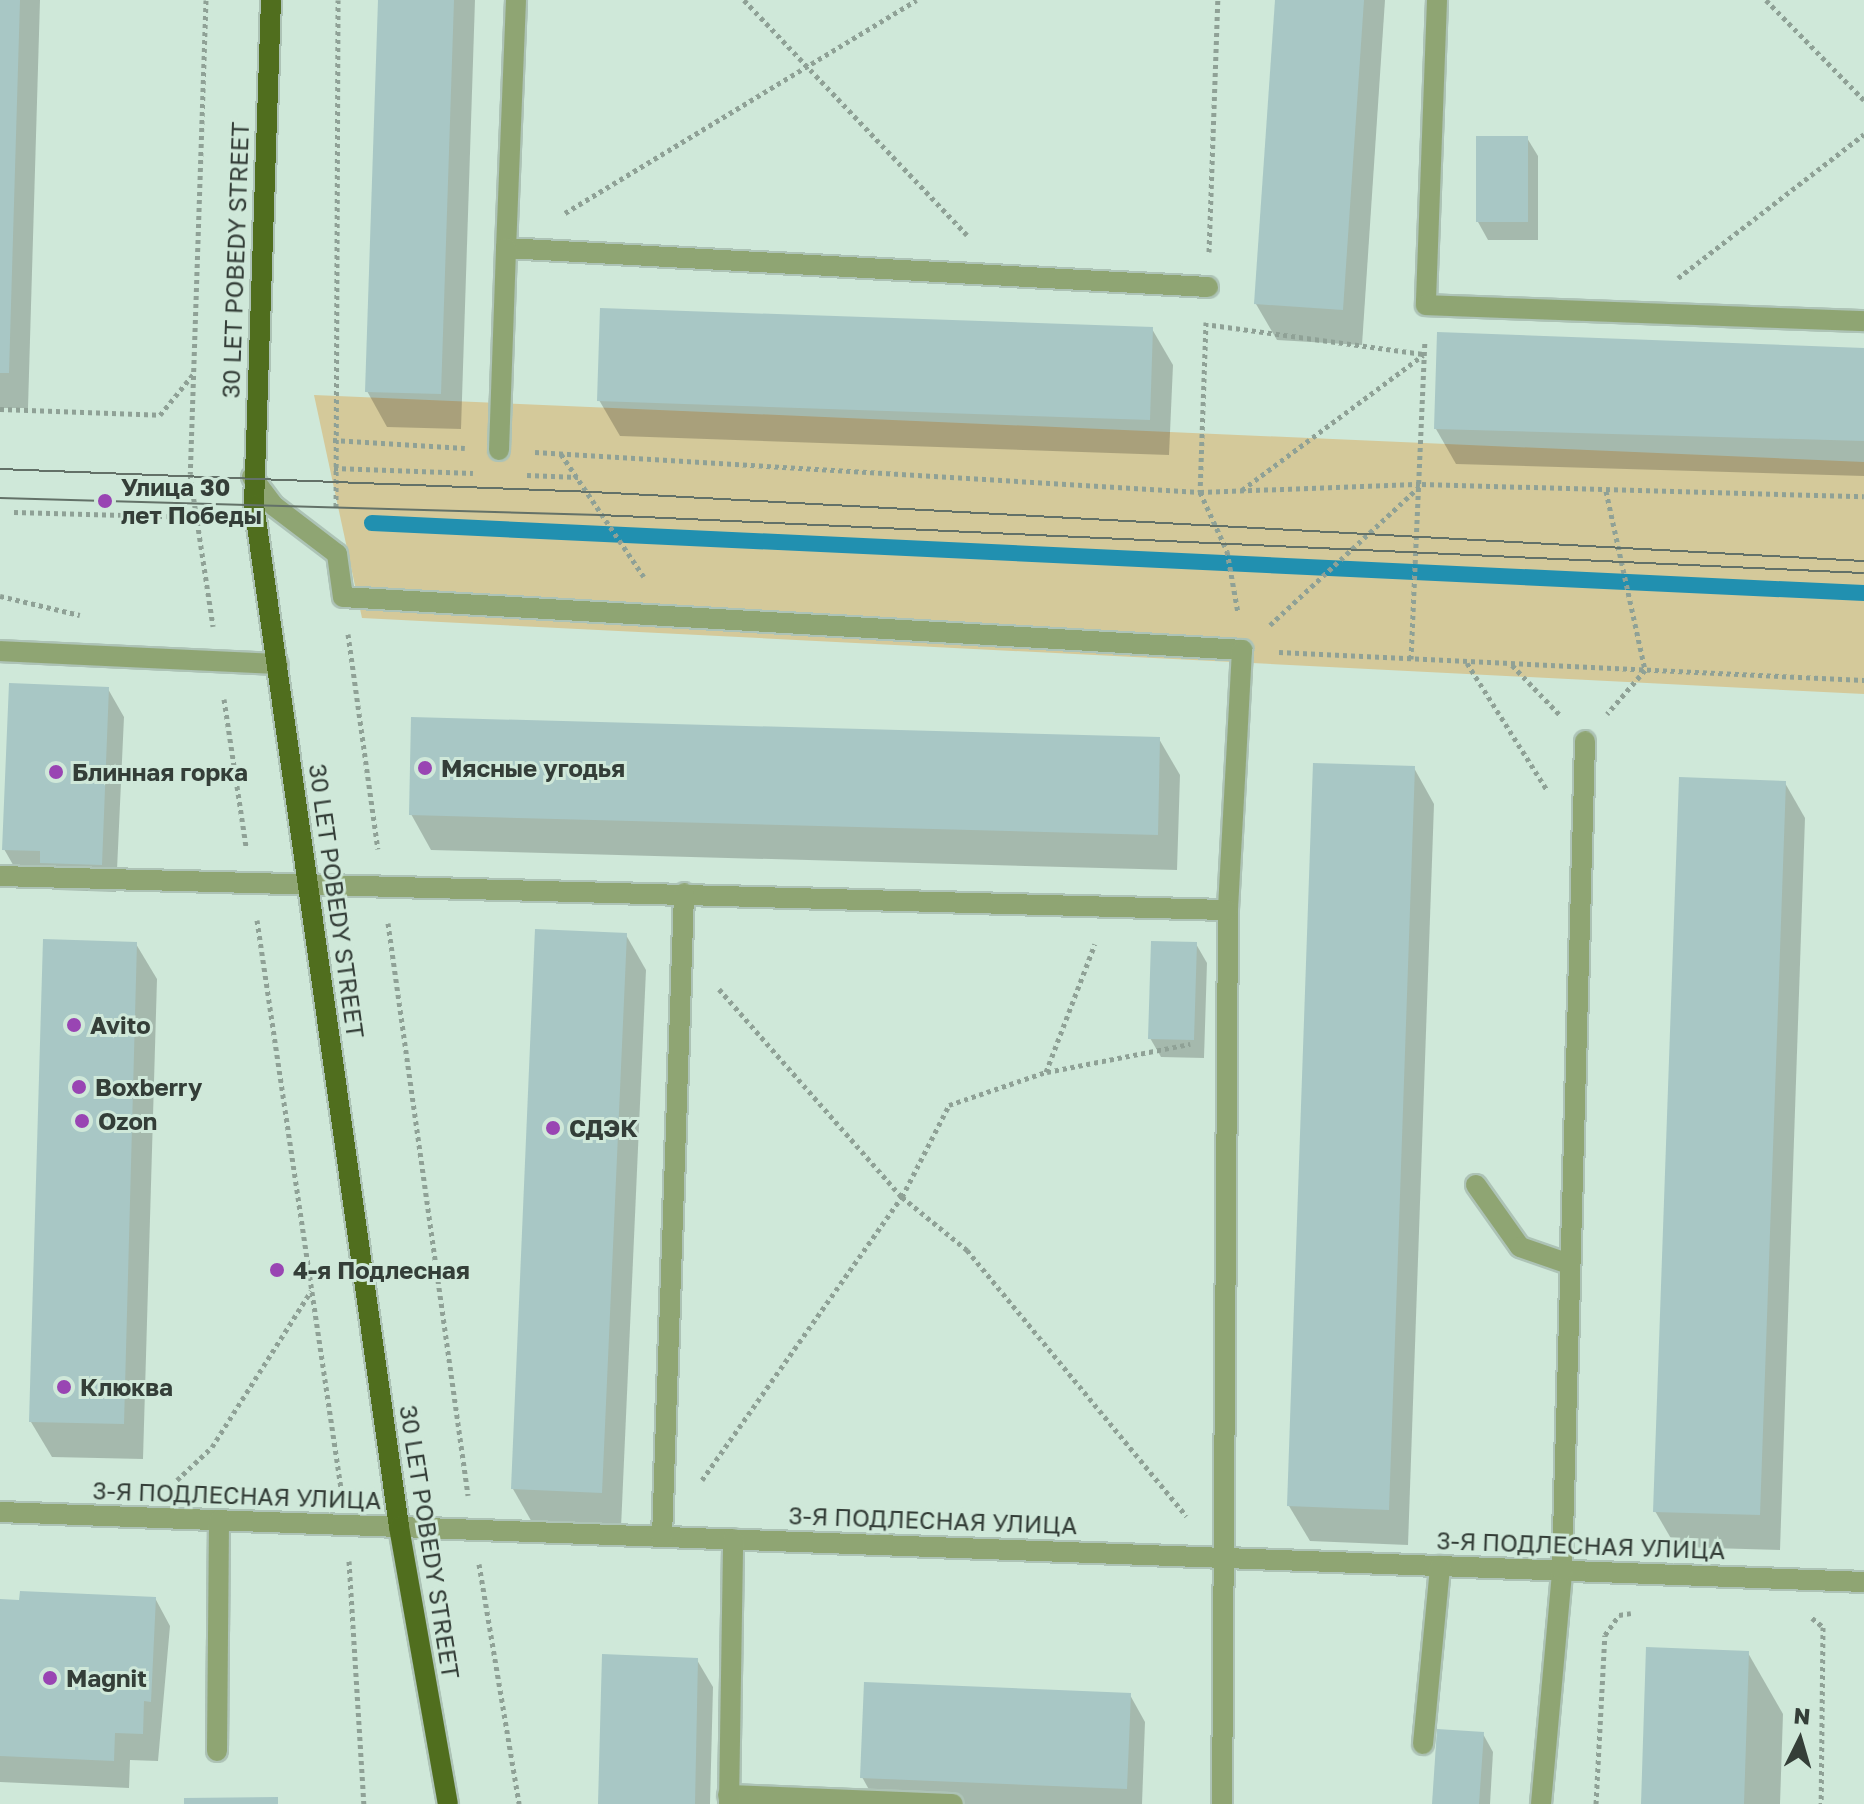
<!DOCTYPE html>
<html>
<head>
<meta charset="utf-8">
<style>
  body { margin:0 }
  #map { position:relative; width:1864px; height:1804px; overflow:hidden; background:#cfe8d9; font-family:"Golos Text",sans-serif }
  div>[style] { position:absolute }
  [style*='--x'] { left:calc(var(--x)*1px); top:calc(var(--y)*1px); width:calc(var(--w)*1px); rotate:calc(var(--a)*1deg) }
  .green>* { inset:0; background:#d4c99a }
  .shadow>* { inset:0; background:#0003 }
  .stream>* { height:16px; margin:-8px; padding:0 8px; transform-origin:8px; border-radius:8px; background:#2190b0 }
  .building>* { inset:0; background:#a8c7c5 }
  .path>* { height:5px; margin-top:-2.5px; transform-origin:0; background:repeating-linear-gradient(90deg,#8fa196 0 4px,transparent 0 8px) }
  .roads { filter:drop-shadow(2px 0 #adc3b6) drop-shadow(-2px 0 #adc3b6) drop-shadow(0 2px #adc3b6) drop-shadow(0 -2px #adc3b6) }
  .minor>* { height:20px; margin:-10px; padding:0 10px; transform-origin:10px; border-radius:10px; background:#8fa573 }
  .major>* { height:20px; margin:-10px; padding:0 10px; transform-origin:10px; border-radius:10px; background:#506e1e }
  .tram>* { height:2px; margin:-1px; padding:0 1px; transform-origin:1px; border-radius:1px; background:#637168 }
  .dots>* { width:22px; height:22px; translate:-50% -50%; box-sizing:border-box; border:4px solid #cfe8d9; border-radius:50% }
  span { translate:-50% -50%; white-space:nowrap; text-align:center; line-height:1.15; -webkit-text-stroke:6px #cfe8d9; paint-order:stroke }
  .street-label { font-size:24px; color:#343e38 }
  .poi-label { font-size:24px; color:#343e38; font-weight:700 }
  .left { translate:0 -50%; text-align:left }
  .north { position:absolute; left:1760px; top:1700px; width:80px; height:80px; -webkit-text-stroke:6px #cfe8d9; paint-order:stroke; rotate:5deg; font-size:22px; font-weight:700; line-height:32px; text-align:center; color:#343e38 }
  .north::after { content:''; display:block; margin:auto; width:28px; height:36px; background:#343e38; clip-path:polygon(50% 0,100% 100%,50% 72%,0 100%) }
</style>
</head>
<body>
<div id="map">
  <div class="green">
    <div style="clip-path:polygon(314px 395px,1864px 462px,1864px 694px,362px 618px)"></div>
  </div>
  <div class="shadow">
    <div style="clip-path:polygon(0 0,40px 0,28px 408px,0 408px)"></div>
    <div style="clip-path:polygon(380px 0,475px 0,461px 429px,387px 427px,367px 391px)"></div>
    <div style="clip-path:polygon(1277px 0,1385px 0,1362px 345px,1277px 340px,1256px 304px)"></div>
    <div style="clip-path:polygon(1527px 138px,1538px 156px,1538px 240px,1488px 240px,1478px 222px)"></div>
    <div style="clip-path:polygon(1152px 329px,1173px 365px,1169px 455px,620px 436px,599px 400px)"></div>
    <div style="clip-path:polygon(1864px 350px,1864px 476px,1456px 464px,1436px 429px)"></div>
    <div style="clip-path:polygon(108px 689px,124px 717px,116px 892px,58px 890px,51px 878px,20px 877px,4px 849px)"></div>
    <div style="clip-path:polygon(1159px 739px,1180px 775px,1177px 870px,431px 850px,411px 814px)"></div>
    <div style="clip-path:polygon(1414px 768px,1434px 804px,1408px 1545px,1310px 1541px,1289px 1506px)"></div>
    <div style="clip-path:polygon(1785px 783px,1805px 818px,1780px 1550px,1676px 1547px,1655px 1511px)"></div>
    <div style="clip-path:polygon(626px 935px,646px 970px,621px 1528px,533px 1524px,513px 1489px)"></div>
    <div style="clip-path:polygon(136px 944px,157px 979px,143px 1459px,52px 1457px,31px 1422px)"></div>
    <div style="clip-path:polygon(1196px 944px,1207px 963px,1204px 1058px,1161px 1057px,1150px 1038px)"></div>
    <div style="clip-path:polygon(155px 1598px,170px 1626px,158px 1761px,130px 1760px,129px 1788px,0 1782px,0 1601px)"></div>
    <div style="clip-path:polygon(1748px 1653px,1783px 1714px,1780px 1804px,1643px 1804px)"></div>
    <div style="clip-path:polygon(697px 1660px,713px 1687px,710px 1804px,600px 1804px)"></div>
    <div style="clip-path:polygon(1130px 1695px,1145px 1722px,1142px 1804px,877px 1804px,862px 1777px)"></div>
    <div style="clip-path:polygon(1483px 1734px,1493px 1752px,1490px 1804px,1434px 1804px)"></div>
  </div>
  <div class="stream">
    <div style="--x:372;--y:523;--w:1494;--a:2.69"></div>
  </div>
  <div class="building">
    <div style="clip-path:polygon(0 0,20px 0,9px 373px,0 373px)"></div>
    <div style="clip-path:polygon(378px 0,454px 0,441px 394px,365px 392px)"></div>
    <div style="clip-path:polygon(1275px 0,1364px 0,1343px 310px,1254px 304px)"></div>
    <div style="clip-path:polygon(1476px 136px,1528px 136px,1528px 222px,1476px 222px)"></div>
    <div style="clip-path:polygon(600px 308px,1153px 327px,1150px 420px,597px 401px)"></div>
    <div style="clip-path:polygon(1437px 332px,1864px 348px,1864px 441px,1434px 429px)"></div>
    <div style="clip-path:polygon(9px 683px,109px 687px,102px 865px,40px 863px,40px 851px,2px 850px)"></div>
    <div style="clip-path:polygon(411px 717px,1160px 737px,1158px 835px,409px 815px)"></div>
    <div style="clip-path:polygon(1313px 763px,1415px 766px,1389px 1510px,1287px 1506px)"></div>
    <div style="clip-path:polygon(1679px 777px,1786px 781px,1760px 1515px,1653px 1512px)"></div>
    <div style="clip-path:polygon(535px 929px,627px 933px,602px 1493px,511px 1489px)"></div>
    <div style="clip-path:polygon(43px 939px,137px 942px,124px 1424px,29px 1422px)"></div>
    <div style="clip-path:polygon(1151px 941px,1197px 942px,1194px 1040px,1148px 1039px)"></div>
    <div style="clip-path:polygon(20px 1591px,156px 1597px,151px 1702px,144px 1701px,143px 1734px,115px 1733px,114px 1761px,0 1756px,0 1599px,19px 1600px)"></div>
    <div style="clip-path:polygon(1646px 1647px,1749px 1651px,1744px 1804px,1641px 1804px)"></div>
    <div style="clip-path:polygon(602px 1654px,698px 1658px,695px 1804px,598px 1804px)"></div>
    <div style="clip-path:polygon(864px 1682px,1131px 1693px,1127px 1789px,860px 1778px)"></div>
    <div style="clip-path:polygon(1437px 1729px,1484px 1732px,1479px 1804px,1432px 1804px)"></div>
    <div style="clip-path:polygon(278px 1797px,278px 1804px,184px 1804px,184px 1798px)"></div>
  </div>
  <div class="path">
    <div style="--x:206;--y:0;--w:474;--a:91.9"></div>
    <div style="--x:190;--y:474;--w:154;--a:81.4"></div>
    <div style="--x:744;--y:0;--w:324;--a:46.5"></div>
    <div style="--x:1766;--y:0;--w:140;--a:45.6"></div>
    <div style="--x:565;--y:213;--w:411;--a:-31.2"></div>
    <div style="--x:1209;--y:252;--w:252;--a:-88"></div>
    <div style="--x:1678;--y:278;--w:235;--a:-37.7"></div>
    <div style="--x:1206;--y:322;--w:170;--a:92"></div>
    <div style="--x:1200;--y:492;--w:65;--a:65.4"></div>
    <div style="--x:1227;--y:551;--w:63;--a:79.9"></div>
    <div style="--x:1212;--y:325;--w:213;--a:7.8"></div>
    <div style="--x:0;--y:409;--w:160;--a:2.1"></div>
    <div style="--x:160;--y:415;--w:55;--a:-50.9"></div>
    <div style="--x:333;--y:440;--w:132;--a:3.5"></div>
    <div style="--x:535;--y:452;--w:666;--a:3.44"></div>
    <div style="--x:1200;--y:492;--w:222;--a:-2.1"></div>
    <div style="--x:1422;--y:484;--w:442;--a:1.6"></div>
    <div style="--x:561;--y:454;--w:148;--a:56"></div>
    <div style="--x:334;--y:468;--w:139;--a:2.1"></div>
    <div style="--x:527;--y:475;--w:51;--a:2.2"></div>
    <div style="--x:1242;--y:490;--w:226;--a:-36.7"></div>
    <div style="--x:1606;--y:491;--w:183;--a:77.7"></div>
    <div style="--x:1645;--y:670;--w:58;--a:130.8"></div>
    <div style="--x:336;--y:507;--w:507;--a:-89.77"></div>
    <div style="--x:14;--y:512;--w:183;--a:1.6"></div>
    <div style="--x:0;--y:596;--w:82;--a:13.4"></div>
    <div style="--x:1270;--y:625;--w:206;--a:-42.8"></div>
    <div style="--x:348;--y:634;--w:217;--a:82.1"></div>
    <div style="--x:1279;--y:652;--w:586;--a:2.74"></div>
    <div style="--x:1411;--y:659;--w:317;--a:-87.5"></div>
    <div style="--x:1467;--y:663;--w:150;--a:57.8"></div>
    <div style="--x:1512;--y:665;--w:69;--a:46.2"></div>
    <div style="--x:224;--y:699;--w:150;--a:81.5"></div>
    <div style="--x:257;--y:920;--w:574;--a:81.59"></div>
    <div style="--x:388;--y:923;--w:578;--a:82.04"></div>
    <div style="--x:719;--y:989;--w:277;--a:48.7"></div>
    <div style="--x:902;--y:1197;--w:84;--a:39.2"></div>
    <div style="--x:967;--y:1250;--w:345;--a:50.5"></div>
    <div style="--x:1047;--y:1072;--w:146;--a:-11.1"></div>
    <div style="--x:177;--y:1480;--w:48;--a:-43.3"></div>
    <div style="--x:212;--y:1447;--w:185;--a:-57.6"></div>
    <div style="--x:702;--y:1480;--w:347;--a:-54.8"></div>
    <div style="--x:902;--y:1197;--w:103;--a:-62.9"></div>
    <div style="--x:949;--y:1105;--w:102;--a:-18.8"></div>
    <div style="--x:1046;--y:1072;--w:137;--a:-69.1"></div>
    <div style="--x:349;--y:1561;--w:243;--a:86.5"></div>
    <div style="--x:479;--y:1564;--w:243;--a:80.5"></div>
    <div style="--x:1812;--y:1618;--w:14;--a:39"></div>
    <div style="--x:1823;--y:1627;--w:177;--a:90.6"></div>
    <div style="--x:1596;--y:1804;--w:169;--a:-87"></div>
    <div style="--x:1605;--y:1635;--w:24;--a:-55"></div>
    <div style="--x:1619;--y:1615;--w:12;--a:-9"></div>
  </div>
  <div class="roads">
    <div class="minor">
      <div style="--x:516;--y:0;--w:248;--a:92.3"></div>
      <div style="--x:506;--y:248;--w:703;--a:3.18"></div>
      <div style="--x:1437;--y:0;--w:305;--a:92.1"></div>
      <div style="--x:1426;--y:305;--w:438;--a:2.1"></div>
      <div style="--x:499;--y:450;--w:202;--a:-88"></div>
      <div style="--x:252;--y:477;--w:36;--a:53"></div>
      <div style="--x:274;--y:506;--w:79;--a:37.3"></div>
      <div style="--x:337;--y:554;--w:43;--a:82.1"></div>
      <div style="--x:343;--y:597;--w:901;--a:3.37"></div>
      <div style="--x:1242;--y:650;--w:260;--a:93.1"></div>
      <div style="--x:1228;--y:910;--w:894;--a:90.38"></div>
      <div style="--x:0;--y:651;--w:278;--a:2.7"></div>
      <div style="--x:0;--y:876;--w:1228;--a:1.59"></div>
      <div style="--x:1476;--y:1185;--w:76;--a:54.6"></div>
      <div style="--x:1520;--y:1247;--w:52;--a:19.1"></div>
      <div style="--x:0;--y:1512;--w:1865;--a:2.15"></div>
      <div style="--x:662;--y:1537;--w:644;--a:-88.04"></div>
      <div style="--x:1423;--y:1744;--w:179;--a:-84.5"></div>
      <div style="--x:217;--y:1751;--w:231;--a:-89.5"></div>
      <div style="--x:728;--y:1795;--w:225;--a:2.3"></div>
      <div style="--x:729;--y:1804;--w:265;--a:-89.1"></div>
      <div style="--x:1541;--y:1804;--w:234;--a:-84.8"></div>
      <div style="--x:1562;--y:1571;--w:830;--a:-88.41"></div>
    </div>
    <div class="major">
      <div style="--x:271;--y:0;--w:505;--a:91.93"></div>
      <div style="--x:254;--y:505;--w:1032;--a:81.92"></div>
      <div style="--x:399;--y:1527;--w:281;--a:80"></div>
    </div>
  </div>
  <div class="tram">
    <div style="--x:0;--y:469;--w:593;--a:2.22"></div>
    <div style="--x:593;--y:492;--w:1273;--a:3.11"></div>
    <div style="--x:0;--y:498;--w:600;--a:1.62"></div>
    <div style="--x:600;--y:515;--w:1265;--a:2.63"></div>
  </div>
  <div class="dots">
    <div style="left:105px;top:501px;background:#9945b3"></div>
    <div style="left:425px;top:768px;background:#9945b3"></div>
    <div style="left:56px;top:772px;background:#9945b3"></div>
    <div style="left:74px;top:1025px;background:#9945b3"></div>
    <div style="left:79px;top:1087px;background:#9945b3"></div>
    <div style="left:82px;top:1121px;background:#9945b3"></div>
    <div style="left:553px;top:1128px;background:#9945b3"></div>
    <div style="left:277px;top:1270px;background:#9945b3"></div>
    <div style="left:64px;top:1387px;background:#9945b3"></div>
    <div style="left:50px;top:1678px;background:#9945b3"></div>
  </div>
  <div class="street-label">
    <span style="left:235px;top:260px;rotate:-88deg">30 LET POBEDY STREET</span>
    <span style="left:337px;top:901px;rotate:82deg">30 LET POBEDY STREET</span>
    <span style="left:237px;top:1495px;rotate:2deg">3-Я ПОДЛЕСНАЯ УЛИЦА</span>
    <span style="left:933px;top:1520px;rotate:2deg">3-Я ПОДЛЕСНАЯ УЛИЦА</span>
    <span style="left:430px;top:1542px;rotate:81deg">30 LET POBEDY STREET</span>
    <span style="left:1581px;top:1545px;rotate:2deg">3-Я ПОДЛЕСНАЯ УЛИЦА</span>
  </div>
  <div class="poi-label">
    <span class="left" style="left:121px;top:501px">Улица 30<br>лет Победы</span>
    <span class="left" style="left:441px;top:768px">Мясные угодья</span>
    <span class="left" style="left:72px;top:772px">Блинная горка</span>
    <span class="left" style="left:90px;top:1025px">Avito</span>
    <span class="left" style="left:95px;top:1087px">Boxberry</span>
    <span class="left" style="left:98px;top:1121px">Ozon</span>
    <span class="left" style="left:569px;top:1128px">СДЭК</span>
    <span class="left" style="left:293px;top:1270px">4-я Подлесная</span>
    <span class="left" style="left:80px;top:1387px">Клюква</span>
    <span class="left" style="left:66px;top:1678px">Magnit</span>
  </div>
  <div class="north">N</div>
</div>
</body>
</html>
